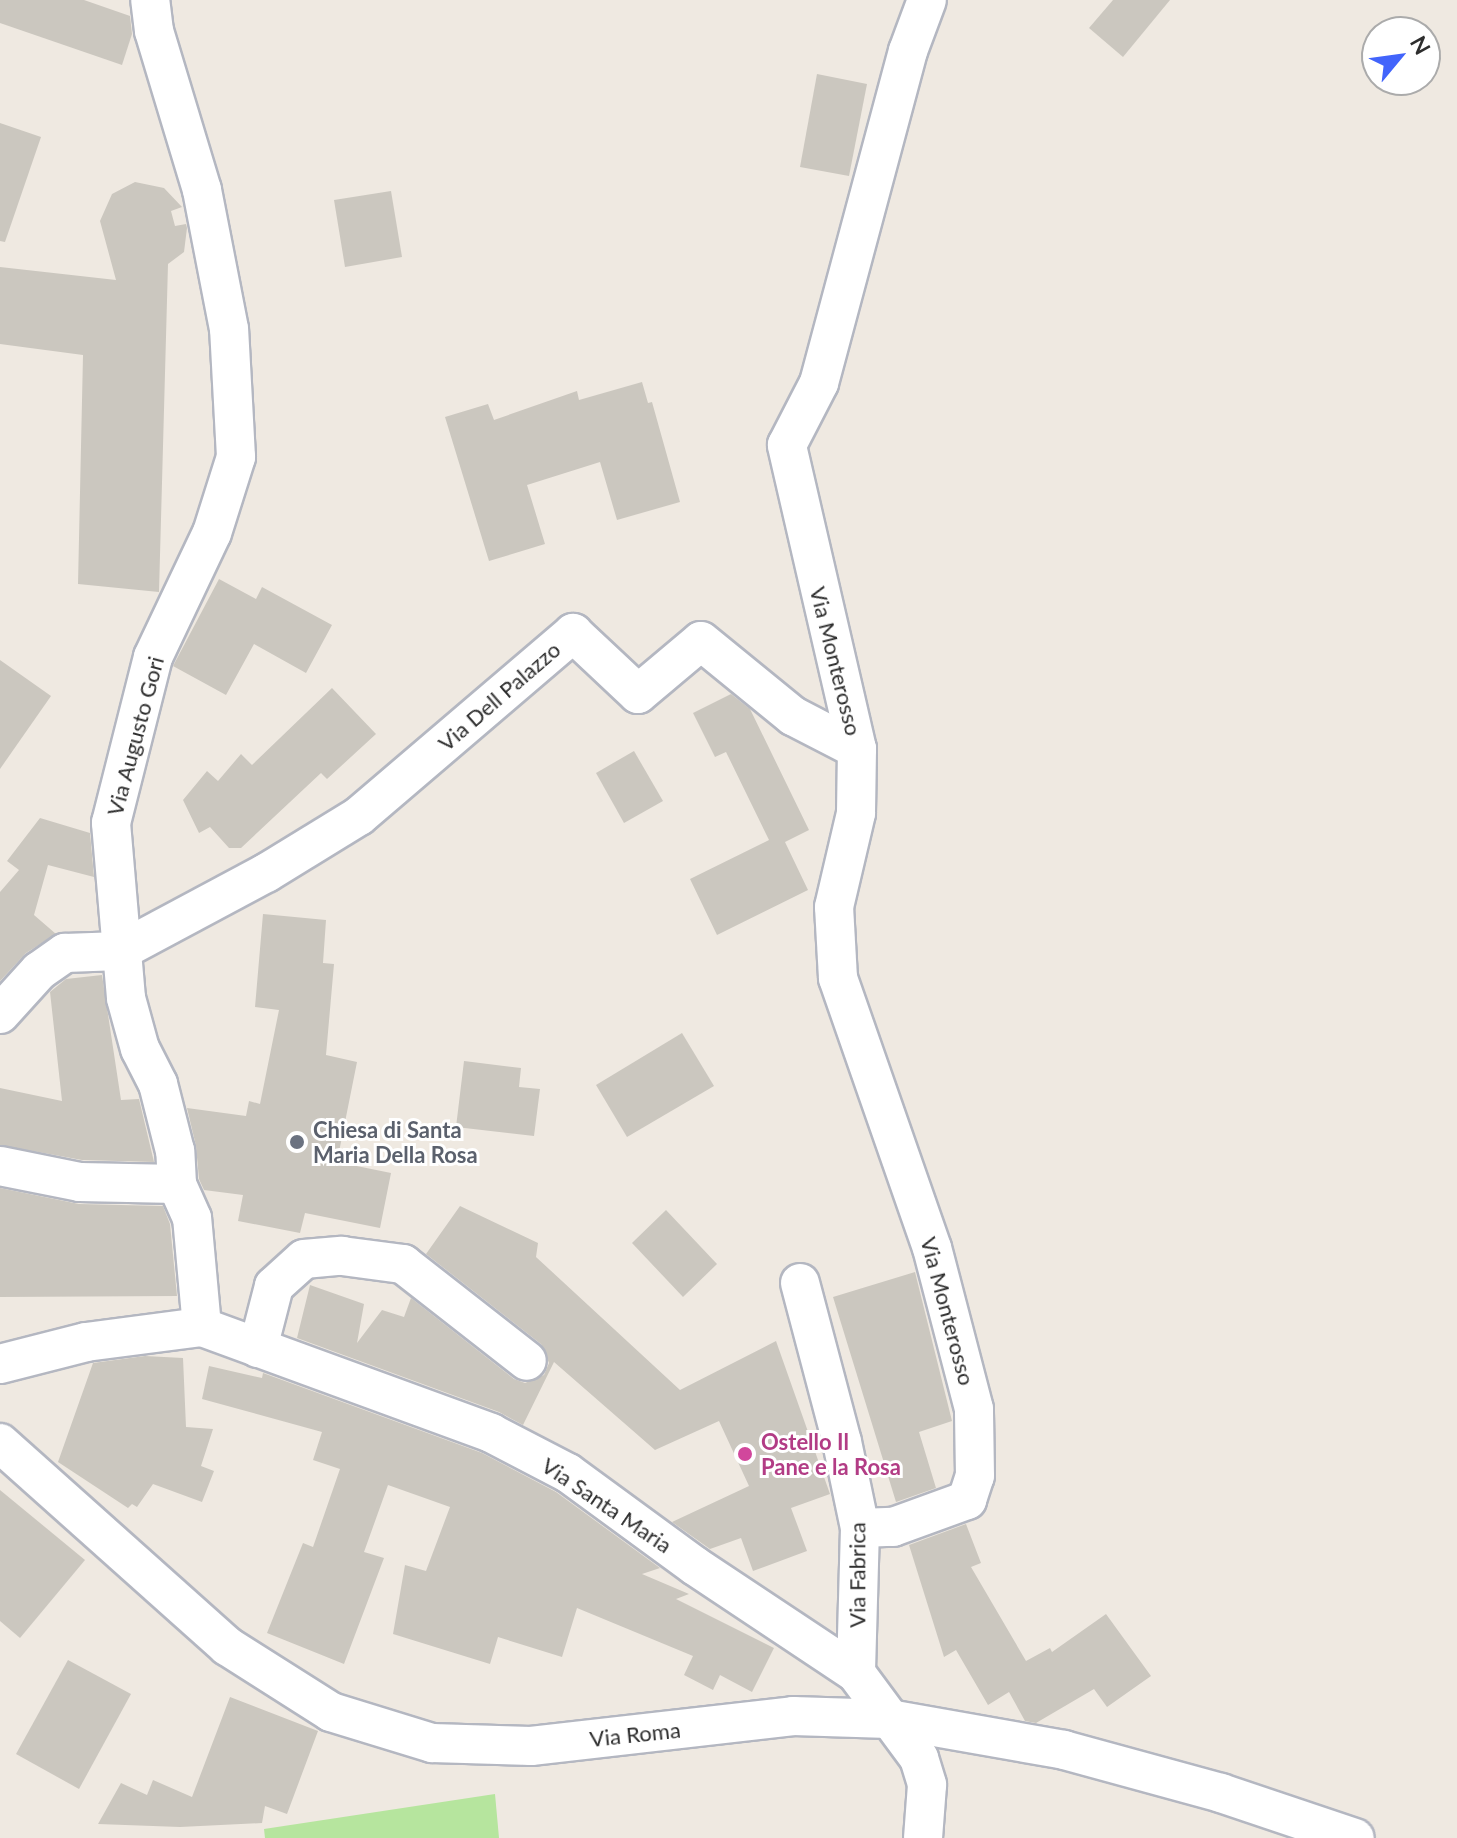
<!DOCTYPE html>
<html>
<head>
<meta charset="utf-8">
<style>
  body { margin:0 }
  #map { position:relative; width:1457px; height:1838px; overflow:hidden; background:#efe9e1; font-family:Lato,sans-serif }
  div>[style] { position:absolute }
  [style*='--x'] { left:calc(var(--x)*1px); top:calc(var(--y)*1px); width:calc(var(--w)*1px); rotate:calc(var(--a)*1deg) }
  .green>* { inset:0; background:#b6e59e }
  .building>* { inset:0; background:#cbc7bf }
  .roads { filter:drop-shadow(2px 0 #b4b7c1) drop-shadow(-2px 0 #b4b7c1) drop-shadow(0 2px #b4b7c1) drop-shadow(0 -2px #b4b7c1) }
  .street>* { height:38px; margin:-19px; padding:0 19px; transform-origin:19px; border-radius:19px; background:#fff }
  .dots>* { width:22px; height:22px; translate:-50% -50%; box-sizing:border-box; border:4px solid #fff; border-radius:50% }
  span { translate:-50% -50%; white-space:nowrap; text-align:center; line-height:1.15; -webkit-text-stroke:6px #fff; paint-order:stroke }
  .street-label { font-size:22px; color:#2e2e2e }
  .worship-label { font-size:22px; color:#5b616d; font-weight:700 }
  .left { translate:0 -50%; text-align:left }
  .hotel-label { font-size:22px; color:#b23c85; font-weight:700 }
  .north { position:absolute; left:1361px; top:16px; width:80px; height:80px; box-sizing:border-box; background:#fff; border:2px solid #ababab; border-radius:50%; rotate:61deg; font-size:22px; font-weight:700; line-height:32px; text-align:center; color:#2e2e2e }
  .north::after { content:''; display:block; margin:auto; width:28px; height:36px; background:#4264fb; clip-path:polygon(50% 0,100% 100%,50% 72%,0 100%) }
</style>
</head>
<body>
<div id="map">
  <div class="green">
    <div style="clip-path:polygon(495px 1794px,499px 1838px,265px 1838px,264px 1829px)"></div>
  </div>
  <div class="building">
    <div style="clip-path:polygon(0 0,84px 0,130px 16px,132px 34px,122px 65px,0 23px)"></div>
    <div style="clip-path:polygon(1113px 0,1170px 0,1123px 57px,1089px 28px)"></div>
    <div style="clip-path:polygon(817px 74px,867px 84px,849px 176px,800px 167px)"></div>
    <div style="clip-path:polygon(0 123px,41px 137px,5px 242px,0 241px)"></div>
    <div style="clip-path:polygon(135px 182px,164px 188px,182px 207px,171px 211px,175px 226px,186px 224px,187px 228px,184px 252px,168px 264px,159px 592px,78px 584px,83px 355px,0 344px,0 267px,116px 280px,100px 221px,112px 194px)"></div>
    <div style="clip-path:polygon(391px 191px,402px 257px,345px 267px,334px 200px)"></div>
    <div style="clip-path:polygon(642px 382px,648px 403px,652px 402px,680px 502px,617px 520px,600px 462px,527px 485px,545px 544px,489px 561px,445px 417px,488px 404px,494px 420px,577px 391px,579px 400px)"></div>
    <div style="clip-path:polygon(219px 579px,256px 599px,262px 587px,332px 625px,306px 673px,254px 644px,226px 695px,173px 666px)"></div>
    <div style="clip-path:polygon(0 660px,51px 696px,0 769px)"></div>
    <div style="clip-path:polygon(332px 688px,376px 734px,327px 779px,321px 773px,241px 848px,229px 848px,210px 827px,199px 833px,183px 800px,207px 771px,218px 781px,241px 754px,252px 765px)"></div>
    <div style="clip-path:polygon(731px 694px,750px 709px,809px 830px,785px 842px,808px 890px,717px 935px,690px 879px,769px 840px,726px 752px,715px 757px,693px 713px)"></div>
    <div style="clip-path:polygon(634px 751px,663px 801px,624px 823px,596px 773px)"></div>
    <div style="clip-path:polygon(40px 818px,90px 833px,94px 877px,48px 865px,34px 915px,56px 934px,26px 953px,0 981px,0 892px,19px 870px,7px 861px)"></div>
    <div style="clip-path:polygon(263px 914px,326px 920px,323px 963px,334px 964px,326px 1055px,357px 1062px,337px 1162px,391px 1173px,380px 1228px,305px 1213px,300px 1233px,238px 1221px,243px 1195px,204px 1190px,199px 1179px,196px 1146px,187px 1108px,246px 1116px,249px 1101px,260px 1104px,279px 1010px,255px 1007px)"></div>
    <div style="clip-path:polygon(102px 975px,121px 1100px,139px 1099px,154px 1162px,82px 1160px,0 1145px,0 1088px,62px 1101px,50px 992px,66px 979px)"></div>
    <div style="clip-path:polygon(682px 1033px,714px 1086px,627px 1137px,596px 1085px)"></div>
    <div style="clip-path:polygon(464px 1061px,521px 1068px,519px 1087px,540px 1089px,534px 1136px,456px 1127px)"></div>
    <div style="clip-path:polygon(0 1188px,79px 1204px,163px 1206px,170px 1224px,177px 1296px,0 1297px)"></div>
    <div style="clip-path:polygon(460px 1206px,538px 1243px,536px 1257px,680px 1390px,776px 1341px,830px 1494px,791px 1508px,807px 1551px,753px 1571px,741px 1538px,710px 1549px,672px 1522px,749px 1486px,719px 1421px,655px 1450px,554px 1362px,523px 1425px,499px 1412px,297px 1338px,310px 1285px,364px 1304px,357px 1343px,382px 1310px,404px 1317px,411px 1298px,514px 1379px,525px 1383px,544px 1375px,549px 1363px,541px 1344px,426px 1254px)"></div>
    <div style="clip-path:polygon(666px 1210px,717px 1264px,683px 1297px,632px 1243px)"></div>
    <div style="clip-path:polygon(915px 1272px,952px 1421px,919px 1432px,936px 1488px,896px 1502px,833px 1297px)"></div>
    <div style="clip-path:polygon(145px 1356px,183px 1358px,186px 1427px,213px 1429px,201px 1466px,214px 1471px,202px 1502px,153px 1484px,137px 1507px,132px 1504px,128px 1508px,58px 1462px,93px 1363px)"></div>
    <div style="clip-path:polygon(209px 1366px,262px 1378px,263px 1373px,482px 1453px,556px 1492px,660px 1568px,642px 1574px,689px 1594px,676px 1599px,774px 1648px,752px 1692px,720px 1675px,713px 1690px,684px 1675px,693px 1656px,577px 1608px,562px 1657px,498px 1637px,490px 1664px,393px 1634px,405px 1565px,426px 1571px,450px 1507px,388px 1485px,364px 1552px,384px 1558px,344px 1664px,267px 1633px,303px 1543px,313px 1547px,340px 1469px,313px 1460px,322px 1432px,202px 1399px)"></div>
    <div style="clip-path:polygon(0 1490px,85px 1560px,20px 1638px,0 1621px)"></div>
    <div style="clip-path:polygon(966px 1524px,981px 1563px,971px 1567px,1026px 1661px,1050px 1648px,1052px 1652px,1106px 1614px,1151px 1676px,1107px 1707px,1094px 1689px,1036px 1723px,1025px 1721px,1009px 1692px,988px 1705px,956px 1650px,944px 1657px,909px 1545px)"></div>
    <div style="clip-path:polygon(68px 1660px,131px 1694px,79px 1789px,16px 1754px)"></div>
    <div style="clip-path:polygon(230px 1697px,318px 1731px,287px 1814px,265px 1806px,262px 1823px,180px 1827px,98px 1824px,121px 1783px,147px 1795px,153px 1780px,192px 1797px)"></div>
  </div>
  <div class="roads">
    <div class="street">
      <div style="--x:0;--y:1014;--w:58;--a:-47.8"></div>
      <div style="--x:39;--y:971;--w:32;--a:-35"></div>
      <div style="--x:65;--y:953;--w:55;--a:-2.1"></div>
      <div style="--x:120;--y:951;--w:166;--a:-28.1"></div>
      <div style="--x:266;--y:873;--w:109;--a:-31.5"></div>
      <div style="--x:359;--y:816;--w:282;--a:-40.5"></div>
      <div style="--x:573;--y:633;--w:89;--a:43.2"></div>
      <div style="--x:638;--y:694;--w:82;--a:-40.1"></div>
      <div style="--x:701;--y:641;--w:119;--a:39.2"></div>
      <div style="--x:793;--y:716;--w:72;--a:27.3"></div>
      <div style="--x:0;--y:1166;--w:82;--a:11.3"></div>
      <div style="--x:80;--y:1182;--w:97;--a:1.2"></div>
      <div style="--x:800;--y:1283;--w:164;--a:75.2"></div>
      <div style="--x:842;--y:1442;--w:88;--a:78.2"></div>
      <div style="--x:860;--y:1528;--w:145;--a:91.6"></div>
      <div style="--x:856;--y:1673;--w:106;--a:53.5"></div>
      <div style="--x:919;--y:1758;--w:28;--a:73"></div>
      <div style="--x:927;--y:1785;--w:53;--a:94.3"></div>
      <div style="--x:202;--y:1327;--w:308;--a:20.1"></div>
      <div style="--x:491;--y:1433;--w:87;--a:27.5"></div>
      <div style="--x:568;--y:1473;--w:157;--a:36.2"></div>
      <div style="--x:695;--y:1566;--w:193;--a:33.6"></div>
      <div style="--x:258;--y:1348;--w:64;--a:-75.5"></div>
      <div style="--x:274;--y:1286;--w:40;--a:-42"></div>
      <div style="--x:304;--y:1259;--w:38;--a:-5"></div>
      <div style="--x:342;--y:1256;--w:62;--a:7.5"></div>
      <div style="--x:403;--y:1264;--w:157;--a:38"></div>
      <div style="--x:0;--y:1364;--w:89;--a:-14.3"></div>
      <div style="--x:86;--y:1342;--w:117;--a:-7.4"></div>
      <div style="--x:202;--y:1327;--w:109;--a:-95.2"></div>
      <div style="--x:192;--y:1218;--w:37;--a:-114"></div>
      <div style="--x:177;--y:1184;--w:33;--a:-93"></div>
      <div style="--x:175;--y:1151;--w:69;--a:-104.2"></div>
      <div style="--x:158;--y:1084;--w:39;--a:-117"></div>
      <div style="--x:140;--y:1049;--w:53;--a:-105.4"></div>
      <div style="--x:126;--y:998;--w:176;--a:-94.9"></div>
      <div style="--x:111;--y:823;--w:171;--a:-75.8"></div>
      <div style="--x:153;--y:657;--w:137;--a:-64.6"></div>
      <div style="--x:212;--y:533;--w:80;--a:-72.5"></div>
      <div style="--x:236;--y:457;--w:128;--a:-93.1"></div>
      <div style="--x:229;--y:329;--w:142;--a:-101"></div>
      <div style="--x:202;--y:190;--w:166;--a:-106.8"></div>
      <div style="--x:154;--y:31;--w:31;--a:-97"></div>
      <div style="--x:0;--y:1443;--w:305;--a:41.8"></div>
      <div style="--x:227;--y:1646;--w:123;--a:32.4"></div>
      <div style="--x:331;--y:1712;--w:106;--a:17.1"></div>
      <div style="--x:432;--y:1743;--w:99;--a:1.7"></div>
      <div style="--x:531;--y:1746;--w:264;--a:-6.5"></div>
      <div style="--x:793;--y:1716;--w:96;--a:1.8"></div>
      <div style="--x:889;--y:1719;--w:178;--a:10"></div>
      <div style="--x:1064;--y:1750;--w:163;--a:15.3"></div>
      <div style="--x:1221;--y:1793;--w:141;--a:18.6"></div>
      <div style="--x:860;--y:1528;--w:33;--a:-2"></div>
      <div style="--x:893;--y:1527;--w:79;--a:-20"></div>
      <div style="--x:967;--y:1500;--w:25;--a:-72"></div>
      <div style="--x:975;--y:1476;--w:67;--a:-90.9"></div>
      <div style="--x:974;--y:1409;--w:166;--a:-104.6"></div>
      <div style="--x:932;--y:1248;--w:286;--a:-109.2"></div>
      <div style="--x:838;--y:978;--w:71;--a:-93.2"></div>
      <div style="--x:834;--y:907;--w:97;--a:-76.8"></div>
      <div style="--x:856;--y:813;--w:64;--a:-89.1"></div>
      <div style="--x:857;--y:749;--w:312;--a:-103"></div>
      <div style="--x:787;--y:445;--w:70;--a:-62.7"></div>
      <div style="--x:819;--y:383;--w:344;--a:-75"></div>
      <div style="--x:908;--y:51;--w:54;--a:-69.6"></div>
    </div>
  </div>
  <div class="dots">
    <div style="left:297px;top:1142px;background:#6b7280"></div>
    <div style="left:745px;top:1454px;background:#d1479c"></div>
  </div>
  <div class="street-label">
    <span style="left:836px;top:661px;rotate:76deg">Via Monterosso</span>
    <span style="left:499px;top:696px;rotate:-41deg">Via Dell Palazzo</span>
    <span style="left:135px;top:736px;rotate:-75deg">Via Augusto Gori</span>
    <span style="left:948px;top:1311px;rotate:75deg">Via Monterosso</span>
    <span style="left:607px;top:1505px;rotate:34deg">Via Santa Maria</span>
    <span style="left:857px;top:1575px;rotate:-90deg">Via Fabrica</span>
    <span style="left:635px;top:1734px;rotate:-6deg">Via Roma</span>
  </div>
  <div class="worship-label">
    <span class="left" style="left:313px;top:1142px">Chiesa di Santa<br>Maria Della Rosa</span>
  </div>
  <div class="hotel-label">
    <span class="left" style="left:761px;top:1454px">Ostello Il<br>Pane e la Rosa</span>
  </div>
  <div class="north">N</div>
</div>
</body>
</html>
